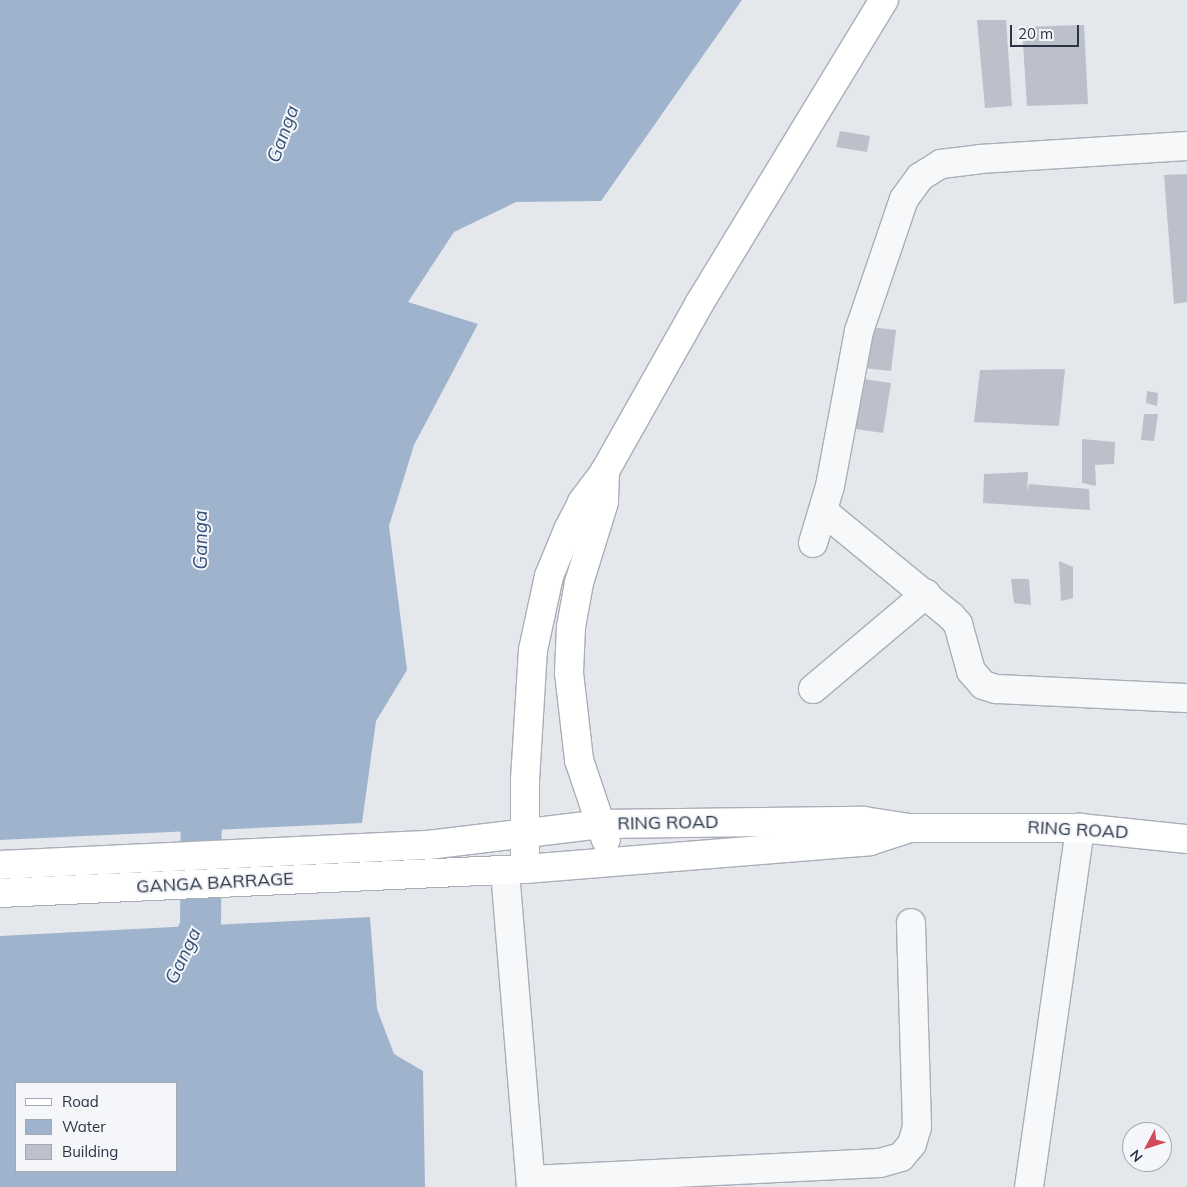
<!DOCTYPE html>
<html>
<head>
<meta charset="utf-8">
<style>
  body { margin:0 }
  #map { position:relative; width:1187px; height:1187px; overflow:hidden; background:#e4e7ec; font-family:Mulish,sans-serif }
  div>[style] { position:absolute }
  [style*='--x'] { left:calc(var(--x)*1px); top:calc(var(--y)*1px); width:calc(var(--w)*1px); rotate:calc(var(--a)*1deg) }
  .water>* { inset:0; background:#9fb4cc }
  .river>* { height:41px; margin:-20.5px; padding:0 20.5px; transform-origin:20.5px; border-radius:20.5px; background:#9fb4cc }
  .building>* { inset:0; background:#bbc0ca }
  .roads { filter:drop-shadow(1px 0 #a9aeb7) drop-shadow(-1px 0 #a9aeb7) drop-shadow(0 1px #a9aeb7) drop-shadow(0 -1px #a9aeb7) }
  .minor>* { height:28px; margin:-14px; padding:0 14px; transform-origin:14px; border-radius:14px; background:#f7f8fa }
  .major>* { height:28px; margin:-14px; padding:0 14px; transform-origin:14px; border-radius:14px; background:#fff }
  span { translate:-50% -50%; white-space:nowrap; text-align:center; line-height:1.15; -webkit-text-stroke:4px #f4f6f9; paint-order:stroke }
  .street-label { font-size:18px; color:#2b3445 }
  .water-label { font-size:19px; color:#34527a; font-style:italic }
  .legend { position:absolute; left:15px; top:1082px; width:162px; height:90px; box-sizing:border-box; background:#f4f6f9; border:1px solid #a4a8b1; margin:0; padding:6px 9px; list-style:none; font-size:15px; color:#2b3445 }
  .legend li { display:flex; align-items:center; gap:10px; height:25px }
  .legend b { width:25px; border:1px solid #a4a8b1 }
  .north { position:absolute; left:1122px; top:1122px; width:50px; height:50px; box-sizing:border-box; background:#f4f6f9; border:1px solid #a4a8b1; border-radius:50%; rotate:230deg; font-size:14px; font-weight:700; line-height:20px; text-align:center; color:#2b3445 }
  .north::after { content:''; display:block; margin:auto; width:18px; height:22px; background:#d1495b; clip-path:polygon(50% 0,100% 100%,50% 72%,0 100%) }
  .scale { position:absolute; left:1010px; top:25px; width:69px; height:22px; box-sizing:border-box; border:2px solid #2b3445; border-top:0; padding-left:6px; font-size:15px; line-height:18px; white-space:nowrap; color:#2b3445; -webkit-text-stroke:4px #f4f6f9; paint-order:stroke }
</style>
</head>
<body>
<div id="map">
  <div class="water">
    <div style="clip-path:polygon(0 0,742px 0,601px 201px,516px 202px,454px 232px,408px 302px,478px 324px,414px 445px,389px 526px,407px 670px,376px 721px,362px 823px,0 840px)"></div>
    <div style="clip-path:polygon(evenodd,370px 917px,377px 1009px,394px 1054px,423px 1071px,425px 1187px,0 1187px,0 936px,370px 917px,16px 1083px,176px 1083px,176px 1171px,16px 1171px,16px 1083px)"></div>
  </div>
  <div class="river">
    <div style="--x:175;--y:976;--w:55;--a:-63"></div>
    <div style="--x:200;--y:927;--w:155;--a:-89.6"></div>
  </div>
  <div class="building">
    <div style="clip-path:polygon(977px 20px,1006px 20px,1012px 106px,985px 108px)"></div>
    <div style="clip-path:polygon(1084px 25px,1088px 104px,1027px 106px,1022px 27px)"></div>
    <div style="clip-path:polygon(840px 131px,870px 136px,867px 152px,836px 147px)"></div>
    <div style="clip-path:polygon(1187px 174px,1187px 302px,1174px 304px,1164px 175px)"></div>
    <div style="clip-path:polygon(869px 327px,896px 330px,891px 371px,864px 368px)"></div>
    <div style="clip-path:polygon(1065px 369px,1059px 426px,974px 422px,980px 370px)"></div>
    <div style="clip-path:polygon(864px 379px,891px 383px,883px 433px,856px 429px)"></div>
    <div style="clip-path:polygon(1147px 391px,1158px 393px,1157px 406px,1146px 403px)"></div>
    <div style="clip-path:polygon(1144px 414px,1158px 414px,1154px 441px,1141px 440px)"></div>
    <div style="clip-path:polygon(1082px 439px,1115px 442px,1114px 464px,1095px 465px,1096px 486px,1082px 483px)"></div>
    <div style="clip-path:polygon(1028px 472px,1027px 492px,1029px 484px,1089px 489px,1090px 510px,983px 503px,984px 474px)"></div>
    <div style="clip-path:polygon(1059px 561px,1073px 567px,1073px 598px,1061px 601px)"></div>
    <div style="clip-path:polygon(1011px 579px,1029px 579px,1031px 605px,1014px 603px)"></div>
  </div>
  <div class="roads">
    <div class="minor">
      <div style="--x:823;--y:511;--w:166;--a:39.4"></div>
      <div style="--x:951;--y:616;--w:11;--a:49"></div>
      <div style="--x:958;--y:624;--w:49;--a:74.5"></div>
      <div style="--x:971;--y:671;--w:18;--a:49"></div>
      <div style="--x:983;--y:685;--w:14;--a:17"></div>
      <div style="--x:996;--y:689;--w:191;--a:2.7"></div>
      <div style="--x:813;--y:543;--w:59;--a:-73.4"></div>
      <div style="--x:830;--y:486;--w:158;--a:-79.4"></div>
      <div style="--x:859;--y:331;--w:139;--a:-71.2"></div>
      <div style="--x:904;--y:199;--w:27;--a:-54"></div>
      <div style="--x:920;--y:177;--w:25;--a:-32"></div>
      <div style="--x:941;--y:164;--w:39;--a:-7"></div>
      <div style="--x:980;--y:159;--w:207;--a:-3.6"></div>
      <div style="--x:813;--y:689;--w:148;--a:-40.1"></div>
      <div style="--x:505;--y:871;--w:317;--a:85.3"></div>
      <div style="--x:531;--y:1180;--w:349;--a:-2.8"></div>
      <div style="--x:880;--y:1163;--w:22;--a:-16"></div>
      <div style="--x:901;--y:1157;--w:17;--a:-50"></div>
      <div style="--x:912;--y:1144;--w:18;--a:-74"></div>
      <div style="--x:917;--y:1127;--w:204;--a:-91.7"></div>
      <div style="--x:1029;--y:1187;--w:363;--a:-81.9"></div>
    </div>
    <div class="major">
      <div style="--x:605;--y:471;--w:31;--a:92"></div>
      <div style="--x:604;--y:502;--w:85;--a:107.2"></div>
      <div style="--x:579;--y:583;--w:45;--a:100.3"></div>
      <div style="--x:571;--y:627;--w:46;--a:92.5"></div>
      <div style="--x:569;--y:673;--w:88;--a:83.4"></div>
      <div style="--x:579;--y:760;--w:84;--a:71.4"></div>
      <div style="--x:0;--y:865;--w:428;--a:-2.7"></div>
      <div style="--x:428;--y:845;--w:174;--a:-6.9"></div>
      <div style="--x:601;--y:824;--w:263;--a:-0.7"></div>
      <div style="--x:864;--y:821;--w:46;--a:8.8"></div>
      <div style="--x:909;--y:828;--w:171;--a:0"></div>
      <div style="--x:1080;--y:828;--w:108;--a:5.9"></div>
      <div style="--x:525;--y:869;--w:89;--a:-90"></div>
      <div style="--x:525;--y:780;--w:130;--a:-86.5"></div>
      <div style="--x:533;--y:650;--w:76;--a:-77.8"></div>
      <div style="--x:549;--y:576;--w:50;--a:-67.6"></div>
      <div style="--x:568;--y:530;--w:31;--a:-63"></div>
      <div style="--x:582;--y:502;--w:39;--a:-53"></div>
      <div style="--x:605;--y:471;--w:192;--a:-60.6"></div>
      <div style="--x:699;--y:304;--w:356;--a:-58.7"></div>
      <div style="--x:0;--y:893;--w:526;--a:-2.62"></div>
      <div style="--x:525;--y:869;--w:346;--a:-4.6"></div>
      <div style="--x:870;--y:841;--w:39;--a:-18"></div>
    </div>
  </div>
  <div class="street-label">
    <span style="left:668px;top:823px;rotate:-1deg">RING ROAD</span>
    <span style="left:1078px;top:830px;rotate:3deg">RING ROAD</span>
    <span style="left:215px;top:883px;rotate:-3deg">GANGA BARRAGE</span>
  </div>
  <div class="water-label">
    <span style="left:283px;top:134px;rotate:-70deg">Ganga</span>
    <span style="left:201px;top:540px;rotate:-90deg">Ganga</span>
    <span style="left:183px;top:956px;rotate:-65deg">Ganga</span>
  </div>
  <ul class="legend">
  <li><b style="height:6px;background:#fff"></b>Road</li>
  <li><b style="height:14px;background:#9fb4cc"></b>Water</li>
  <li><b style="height:14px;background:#bbc0ca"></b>Building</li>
  </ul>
  <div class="north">N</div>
  <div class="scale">20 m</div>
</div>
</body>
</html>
